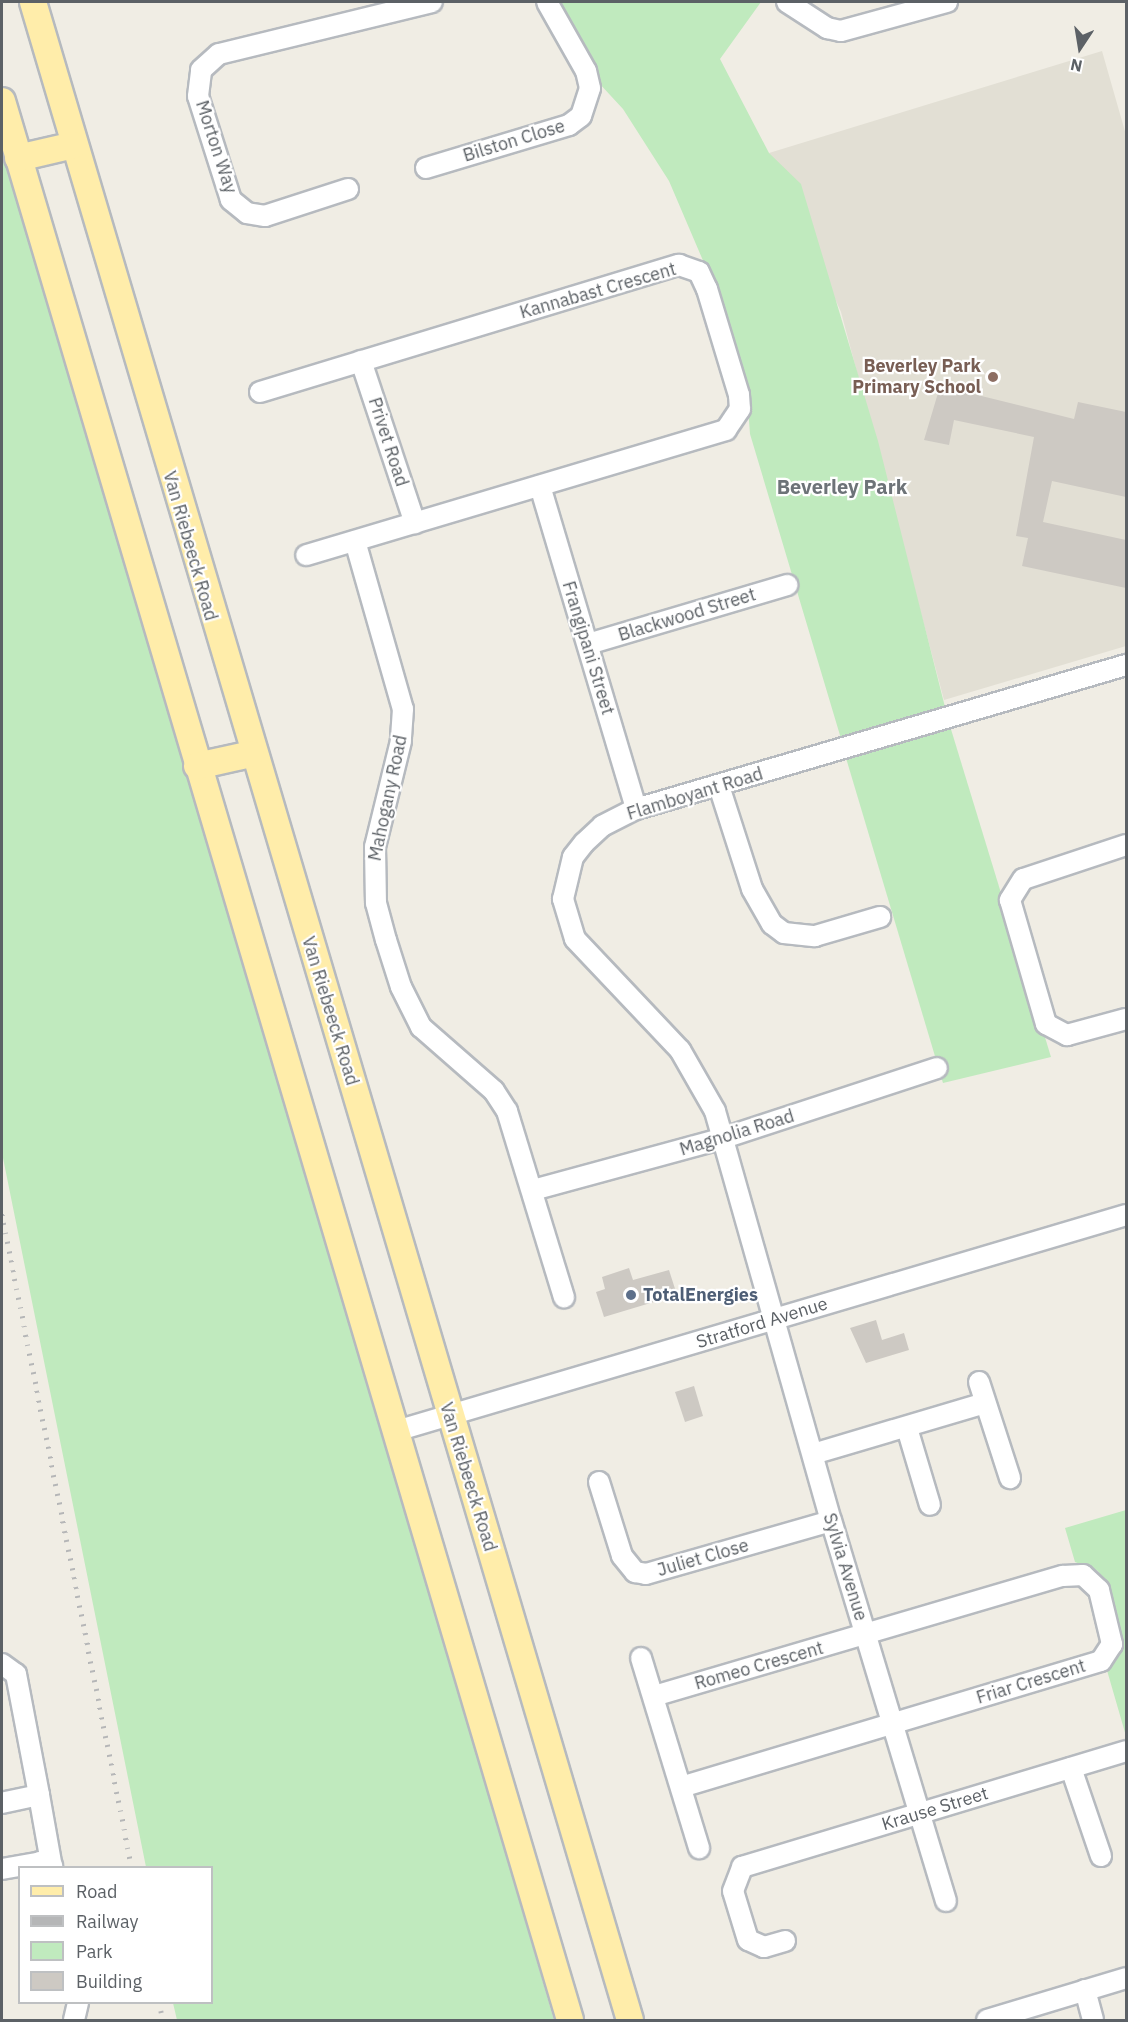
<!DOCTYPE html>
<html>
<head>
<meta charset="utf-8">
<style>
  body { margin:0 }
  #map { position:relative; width:1128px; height:2022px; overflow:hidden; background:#f0ede4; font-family:"IBM Plex Sans",sans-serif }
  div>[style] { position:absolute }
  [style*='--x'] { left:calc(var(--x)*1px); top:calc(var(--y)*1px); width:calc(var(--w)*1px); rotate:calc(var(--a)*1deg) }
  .education>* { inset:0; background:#e2dfd4 }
  .green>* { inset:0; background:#c0eabe }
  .building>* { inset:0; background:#cdc9c3 }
  .roads { filter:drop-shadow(2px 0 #b6babf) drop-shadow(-2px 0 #b6babf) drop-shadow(0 2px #b6babf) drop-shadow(0 -2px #b6babf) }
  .minor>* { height:20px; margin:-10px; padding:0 10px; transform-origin:10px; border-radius:10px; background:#fff }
  .major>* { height:26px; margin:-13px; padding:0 13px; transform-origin:13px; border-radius:13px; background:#ffedaa }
  .rail>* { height:4.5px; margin-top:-2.25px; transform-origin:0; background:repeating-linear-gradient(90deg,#b5b6b7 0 1.5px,transparent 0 9.5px) }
  .dots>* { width:16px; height:16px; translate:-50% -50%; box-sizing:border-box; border:3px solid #fff; border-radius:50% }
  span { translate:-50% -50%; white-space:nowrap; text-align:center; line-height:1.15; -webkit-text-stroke:4.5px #fff; paint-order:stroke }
  .street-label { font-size:18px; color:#5c6166 }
  .education-label { font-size:18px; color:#785e54; font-weight:700 }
  .right { translate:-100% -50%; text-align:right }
  .service-label { font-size:18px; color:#4e5e75; font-weight:700 }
  .left { translate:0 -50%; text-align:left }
  .neighbourhood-label { font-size:20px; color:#6d7378; font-weight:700 }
  .frame { position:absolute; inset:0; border:3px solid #5c6166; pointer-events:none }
  .legend { position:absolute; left:18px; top:1866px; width:195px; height:138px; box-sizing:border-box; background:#fff; border:2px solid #bec0c2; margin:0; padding:8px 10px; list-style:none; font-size:18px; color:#5c6166 }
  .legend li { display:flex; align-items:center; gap:12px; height:30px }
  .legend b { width:30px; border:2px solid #bec0c2 }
  .north { position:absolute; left:1050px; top:18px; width:60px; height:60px; -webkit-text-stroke:4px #fff; paint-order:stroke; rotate:192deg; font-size:16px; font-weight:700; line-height:24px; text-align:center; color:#5c6166 }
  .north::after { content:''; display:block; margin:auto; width:21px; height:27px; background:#5c6166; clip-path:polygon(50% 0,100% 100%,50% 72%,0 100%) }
</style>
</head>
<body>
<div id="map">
  <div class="education">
    <div style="clip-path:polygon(1102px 51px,1126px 135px,1126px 646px,944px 700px,841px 312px,769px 153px)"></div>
  </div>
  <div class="green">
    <div style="clip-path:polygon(555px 2px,761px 2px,720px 59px,769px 153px,801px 184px,878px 441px,946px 711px,842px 742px,750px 434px,747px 394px,713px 284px,669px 181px,623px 109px,598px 82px)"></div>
    <div style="clip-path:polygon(2px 128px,554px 2020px,177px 2020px,173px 2003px,212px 2002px,212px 1868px,146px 1867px,2px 1153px)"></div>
    <div style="clip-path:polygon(950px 726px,1051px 1057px,943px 1083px,846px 758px)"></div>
    <div style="clip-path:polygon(1126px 1510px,1126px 1736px,1106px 1667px,1119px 1652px,1118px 1631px,1098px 1571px,1075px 1562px,1065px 1528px)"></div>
  </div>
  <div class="building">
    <div style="clip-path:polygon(949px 388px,1074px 419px,1078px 402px,1126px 412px,1126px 497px,1052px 481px,1043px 522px,1126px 540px,1126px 588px,1022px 566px,1028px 538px,1016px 536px,1034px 437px,954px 420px,949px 445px,924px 440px,938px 393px,947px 395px)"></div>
    <div style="clip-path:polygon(629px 1268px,633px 1280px,669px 1270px,677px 1295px,604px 1317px,596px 1292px,605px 1289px,602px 1277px)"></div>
    <div style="clip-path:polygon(876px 1320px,882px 1340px,904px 1333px,909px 1350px,866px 1363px,850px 1328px)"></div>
    <div style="clip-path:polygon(694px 1386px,703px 1416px,685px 1422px,675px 1392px)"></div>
  </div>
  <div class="roads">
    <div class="minor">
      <div style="--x:787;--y:2;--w:48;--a:33"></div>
      <div style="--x:827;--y:28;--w:14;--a:12"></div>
      <div style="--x:841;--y:31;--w:110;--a:-15.3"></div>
      <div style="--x:426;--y:168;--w:149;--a:-16.7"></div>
      <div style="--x:569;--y:125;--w:15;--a:-37"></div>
      <div style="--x:581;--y:116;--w:29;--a:-72"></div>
      <div style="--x:590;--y:88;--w:17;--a:-103"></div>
      <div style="--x:586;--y:71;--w:79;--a:-119.5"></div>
      <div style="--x:348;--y:189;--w:87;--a:162"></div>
      <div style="--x:265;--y:216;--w:18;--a:-171"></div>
      <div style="--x:247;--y:213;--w:21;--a:-141"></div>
      <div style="--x:231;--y:200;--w:109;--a:-107.6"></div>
      <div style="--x:198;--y:96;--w:26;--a:-83"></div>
      <div style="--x:201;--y:70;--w:24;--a:-42"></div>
      <div style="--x:219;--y:54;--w:219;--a:-13.7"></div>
      <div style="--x:361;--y:361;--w:171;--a:71.6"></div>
      <div style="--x:260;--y:392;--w:438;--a:-16.9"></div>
      <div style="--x:679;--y:265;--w:21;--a:19"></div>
      <div style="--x:699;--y:272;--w:19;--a:65"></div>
      <div style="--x:707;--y:289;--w:111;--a:73.2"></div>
      <div style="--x:739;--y:395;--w:14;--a:86"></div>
      <div style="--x:740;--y:409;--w:25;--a:124"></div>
      <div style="--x:726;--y:430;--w:438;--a:163.4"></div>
      <div style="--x:540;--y:486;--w:337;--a:73.4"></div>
      <div style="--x:355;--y:541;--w:175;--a:74.1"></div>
      <div style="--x:403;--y:709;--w:32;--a:94"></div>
      <div style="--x:401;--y:741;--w:109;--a:103.8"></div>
      <div style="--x:375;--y:847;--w:56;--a:89"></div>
      <div style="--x:376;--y:903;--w:38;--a:75"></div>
      <div style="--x:386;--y:940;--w:49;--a:72.3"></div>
      <div style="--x:401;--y:987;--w:45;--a:63.4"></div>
      <div style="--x:421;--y:1027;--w:97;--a:41.2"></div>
      <div style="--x:494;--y:1091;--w:24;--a:57"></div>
      <div style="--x:507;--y:1111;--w:195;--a:73"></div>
      <div style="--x:588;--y:644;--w:208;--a:-16.5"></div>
      <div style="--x:719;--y:786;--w:108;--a:72.2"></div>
      <div style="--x:752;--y:889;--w:40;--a:60.3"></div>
      <div style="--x:772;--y:924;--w:15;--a:37"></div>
      <div style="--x:784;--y:933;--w:31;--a:6"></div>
      <div style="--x:815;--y:936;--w:68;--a:-16.3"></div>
      <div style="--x:1126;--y:845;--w:108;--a:161.7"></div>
      <div style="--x:1023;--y:879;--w:25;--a:122"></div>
      <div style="--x:1010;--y:900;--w:129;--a:73.8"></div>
      <div style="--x:1046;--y:1024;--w:24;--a:28"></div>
      <div style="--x:1067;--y:1035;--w:61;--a:-15.2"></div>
      <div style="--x:533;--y:1190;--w:198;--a:-15.2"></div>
      <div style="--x:724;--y:1138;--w:224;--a:-18.2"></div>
      <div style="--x:979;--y:1382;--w:101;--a:72.1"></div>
      <div style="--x:907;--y:1428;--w:80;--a:73.4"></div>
      <div style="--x:396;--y:1431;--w:761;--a:-16.48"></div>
      <div style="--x:813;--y:1454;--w:179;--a:-16.5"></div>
      <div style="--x:599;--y:1482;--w:77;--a:72.7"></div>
      <div style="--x:622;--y:1556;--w:21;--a:51"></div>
      <div style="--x:635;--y:1572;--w:11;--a:10"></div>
      <div style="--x:646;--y:1574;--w:192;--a:-16"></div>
      <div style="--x:641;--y:1658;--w:199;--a:73"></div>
      <div style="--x:2;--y:1664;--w:17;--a:36"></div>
      <div style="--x:16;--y:1674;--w:123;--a:79.2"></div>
      <div style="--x:39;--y:1795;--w:38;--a:168"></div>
      <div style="--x:654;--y:1696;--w:426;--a:-16.4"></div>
      <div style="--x:1063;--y:1576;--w:20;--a:-3"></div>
      <div style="--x:1083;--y:1575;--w:22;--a:43"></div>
      <div style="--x:1099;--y:1590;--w:56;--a:76.5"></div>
      <div style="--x:1112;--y:1644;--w:20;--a:123"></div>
      <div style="--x:1101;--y:1661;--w:438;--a:163.3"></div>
      <div style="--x:1071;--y:1768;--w:93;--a:71.2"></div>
      <div style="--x:39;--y:1795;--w:74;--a:79.9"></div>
      <div style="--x:2;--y:1869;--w:39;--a:-10"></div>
      <div style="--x:40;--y:1862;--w:13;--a:18"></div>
      <div style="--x:946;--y:1901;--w:397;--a:-106.8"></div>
      <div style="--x:831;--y:1521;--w:426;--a:-105.8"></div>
      <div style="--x:715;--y:1111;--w:70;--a:-119.8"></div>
      <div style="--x:680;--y:1050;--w:153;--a:-133.4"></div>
      <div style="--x:575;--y:939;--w:42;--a:-106.7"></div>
      <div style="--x:563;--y:899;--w:43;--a:-76.6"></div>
      <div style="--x:573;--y:857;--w:18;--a:-52"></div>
      <div style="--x:584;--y:843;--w:25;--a:-43"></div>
      <div style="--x:602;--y:826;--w:38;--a:-27"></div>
      <div style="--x:636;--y:809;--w:511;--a:-16.38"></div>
      <div style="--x:785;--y:1941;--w:22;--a:164"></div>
      <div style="--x:764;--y:1947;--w:17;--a:-156"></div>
      <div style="--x:748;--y:1940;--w:51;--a:-107"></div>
      <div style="--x:733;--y:1891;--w:26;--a:-69"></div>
      <div style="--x:742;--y:1867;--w:401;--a:-16.8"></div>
      <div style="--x:1085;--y:1990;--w:31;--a:75"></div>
      <div style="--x:74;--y:2020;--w:18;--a:-77"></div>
      <div style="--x:987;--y:2020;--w:145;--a:-16.8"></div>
    </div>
    <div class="major">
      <div style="--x:33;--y:2;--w:2104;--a:73.52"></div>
      <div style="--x:2;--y:101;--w:2001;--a:73.51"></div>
      <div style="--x:18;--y:158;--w:57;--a:-13.1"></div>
      <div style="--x:197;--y:766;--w:55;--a:-12.5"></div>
    </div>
  </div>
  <div class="rail">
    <div style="--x:2;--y:1214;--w:667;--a:78.76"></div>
    <div style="--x:159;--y:2002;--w:18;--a:77"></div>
  </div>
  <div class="dots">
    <div style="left:993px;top:377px;background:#8d6e63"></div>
    <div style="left:631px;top:1295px;background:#5c6f8a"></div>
  </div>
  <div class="street-label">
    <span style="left:514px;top:141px;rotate:-17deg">Bilston Close</span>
    <span style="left:216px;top:147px;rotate:72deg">Morton Way</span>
    <span style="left:598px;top:291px;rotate:-16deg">Kannabast Crescent</span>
    <span style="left:388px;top:442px;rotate:72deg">Privet Road</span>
    <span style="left:190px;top:546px;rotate:74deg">Van Riebeeck Road</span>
    <span style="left:687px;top:615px;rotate:-17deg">Blackwood Street</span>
    <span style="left:588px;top:648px;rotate:73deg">Frangipani Street</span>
    <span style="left:695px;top:794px;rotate:-17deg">Flamboyant Road</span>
    <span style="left:388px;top:798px;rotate:-78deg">Mahogany Road</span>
    <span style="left:330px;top:1011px;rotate:73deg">Van Riebeeck Road</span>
    <span style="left:737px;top:1133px;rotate:-17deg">Magnolia Road</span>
    <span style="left:762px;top:1323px;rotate:-17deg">Stratford Avenue</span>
    <span style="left:468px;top:1477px;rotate:73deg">Van Riebeeck Road</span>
    <span style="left:703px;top:1558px;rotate:-16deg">Juliet Close</span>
    <span style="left:845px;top:1567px;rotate:73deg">Sylvia Avenue</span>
    <span style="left:759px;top:1666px;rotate:-16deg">Romeo Crescent</span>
    <span style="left:1031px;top:1682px;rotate:-17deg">Friar Crescent</span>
    <span style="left:935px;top:1809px;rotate:-17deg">Krause Street</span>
  </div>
  <div class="education-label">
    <span class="right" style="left:981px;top:377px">Beverley Park<br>Primary School</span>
  </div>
  <div class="service-label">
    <span class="left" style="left:643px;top:1295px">TotalEnergies</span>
  </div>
  <div class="neighbourhood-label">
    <span style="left:842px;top:486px">Beverley Park</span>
  </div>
  <div class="frame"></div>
  <ul class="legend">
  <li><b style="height:8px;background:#ffedaa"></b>Road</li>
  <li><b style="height:8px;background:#b5b6b7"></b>Railway</li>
  <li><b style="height:16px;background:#c0eabe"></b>Park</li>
  <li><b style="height:16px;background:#cdc9c3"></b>Building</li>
  </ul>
  <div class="north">N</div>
</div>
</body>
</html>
